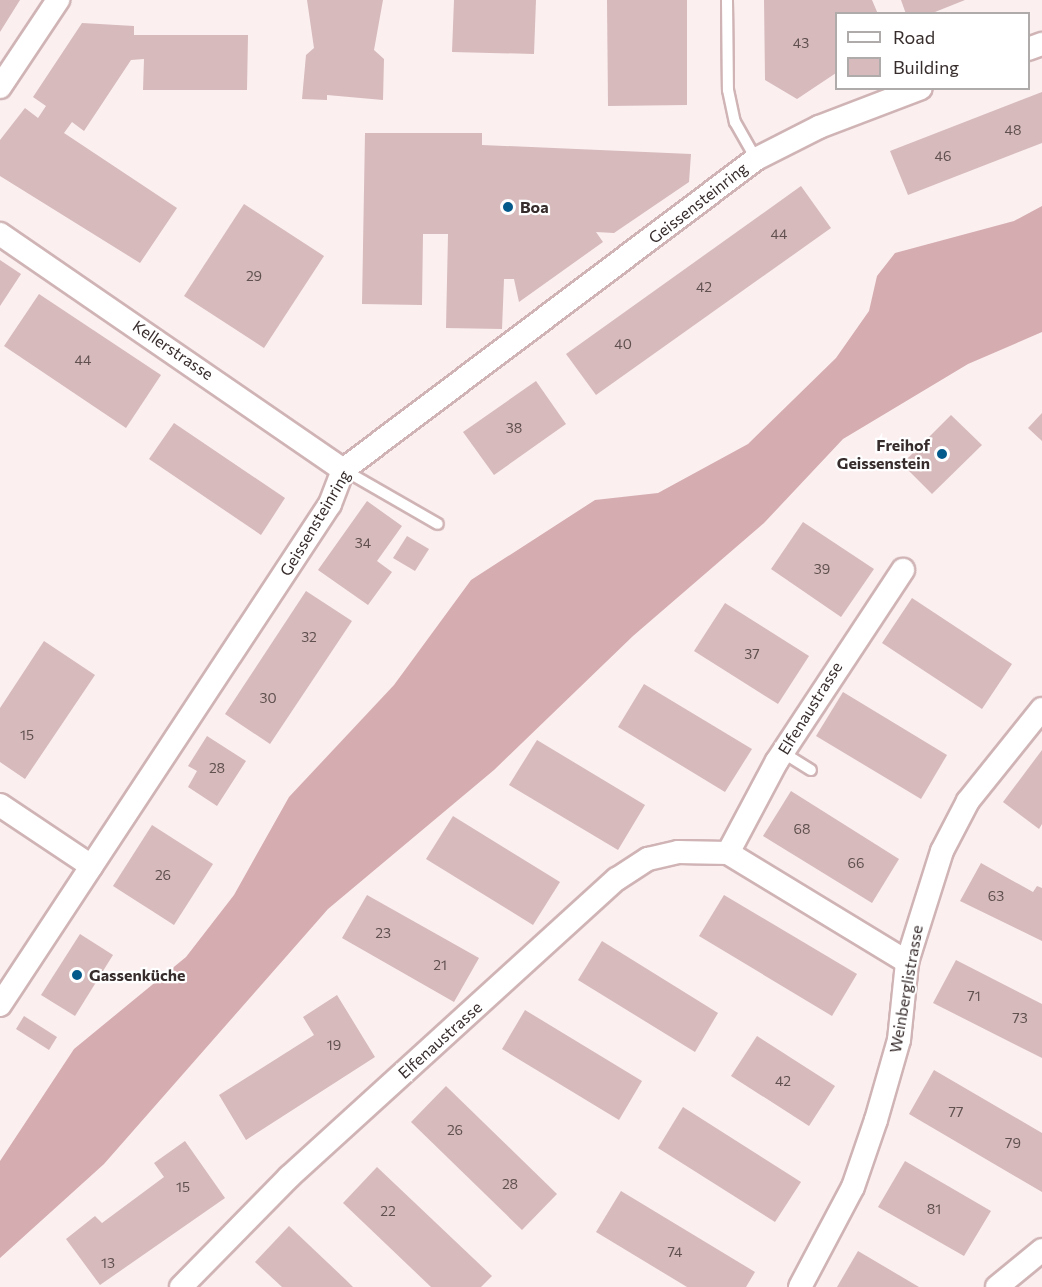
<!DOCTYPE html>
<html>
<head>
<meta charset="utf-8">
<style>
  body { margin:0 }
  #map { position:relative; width:1042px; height:1287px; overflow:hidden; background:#fbeff0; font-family:Commissioner,sans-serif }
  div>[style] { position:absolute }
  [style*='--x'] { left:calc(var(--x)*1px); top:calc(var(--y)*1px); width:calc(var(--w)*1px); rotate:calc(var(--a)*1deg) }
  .forest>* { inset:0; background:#d5acaf }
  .building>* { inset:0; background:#d7babb }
  .roads { filter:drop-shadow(2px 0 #d0b4b5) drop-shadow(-2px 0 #d0b4b5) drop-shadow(0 2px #d0b4b5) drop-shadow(0 -2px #d0b4b5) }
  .service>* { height:10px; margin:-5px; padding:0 5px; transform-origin:5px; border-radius:5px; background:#fff }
  .minor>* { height:22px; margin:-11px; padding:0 11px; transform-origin:11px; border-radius:11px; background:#fff }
  .dots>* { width:16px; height:16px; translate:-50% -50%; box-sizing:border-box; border:3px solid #fff; border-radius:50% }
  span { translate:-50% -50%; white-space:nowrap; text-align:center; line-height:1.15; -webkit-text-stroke:4.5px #fff; paint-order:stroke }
  .number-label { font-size:14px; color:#605050 }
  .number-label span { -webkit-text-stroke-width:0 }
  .street-label { font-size:16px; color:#382d2d }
  .poi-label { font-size:16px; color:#382d2d; font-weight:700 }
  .left { translate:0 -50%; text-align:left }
  .right { translate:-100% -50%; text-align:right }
  .legend { position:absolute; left:835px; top:12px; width:195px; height:78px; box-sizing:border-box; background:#fff; border:2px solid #afabab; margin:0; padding:8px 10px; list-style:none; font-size:18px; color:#382d2d }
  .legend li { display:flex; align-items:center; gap:12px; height:30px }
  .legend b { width:30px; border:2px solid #afabab }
</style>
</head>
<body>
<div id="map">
  <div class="forest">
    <div style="clip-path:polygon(1042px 206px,1042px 332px,968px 364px,843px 439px,764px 523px,633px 636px,494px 770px,328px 909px,104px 1164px,0 1258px,0 1161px,74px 1049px,186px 957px,234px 895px,289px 797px,394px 685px,471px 580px,595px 500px,658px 493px,748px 444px,836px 358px,869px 311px,877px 276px,895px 253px,1014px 221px)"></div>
  </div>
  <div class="building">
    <div style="clip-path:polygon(0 0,20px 0,0 32px)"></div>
    <div style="clip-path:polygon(307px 0,383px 0,374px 50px,384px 59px,383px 100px,327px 95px,327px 100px,302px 99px,306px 55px,314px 48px)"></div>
    <div style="clip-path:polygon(454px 0,536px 0,534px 54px,452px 52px)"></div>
    <div style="clip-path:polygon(607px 0,687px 0,687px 105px,608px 106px)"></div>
    <div style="clip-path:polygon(764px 0,872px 0,878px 14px,836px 14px,836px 73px,797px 99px,765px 80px)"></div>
    <div style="clip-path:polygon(901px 0,965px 0,930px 14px,906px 14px)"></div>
    <div style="clip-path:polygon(82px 23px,134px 26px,134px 35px,248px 35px,247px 90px,143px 90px,144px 59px,131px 60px,84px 131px,72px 122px,64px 133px,177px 208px,140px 263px,0 176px,0 140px,25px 108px,38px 118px,46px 106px,33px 97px)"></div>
    <div style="clip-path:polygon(1042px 92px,1042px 143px,908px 195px,890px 151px)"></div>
    <div style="clip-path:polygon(365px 133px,482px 133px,482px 145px,691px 154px,689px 182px,614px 233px,596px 232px,603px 242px,519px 302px,514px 279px,504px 279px,502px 329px,446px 328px,448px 234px,423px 234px,422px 305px,362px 304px)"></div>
    <div style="clip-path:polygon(801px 186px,831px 228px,596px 395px,566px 354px)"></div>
    <div style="clip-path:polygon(244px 204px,324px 256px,264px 348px,184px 296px)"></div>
    <div style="clip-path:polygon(0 260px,21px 274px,0 306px)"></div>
    <div style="clip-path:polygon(39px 294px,161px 375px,126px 428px,4px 346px)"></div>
    <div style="clip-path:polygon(536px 381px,566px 424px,494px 475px,463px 432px)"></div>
    <div style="clip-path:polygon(1042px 413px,1042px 441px,1028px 428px)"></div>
    <div style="clip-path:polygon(951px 415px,982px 445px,932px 494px,902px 464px)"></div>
    <div style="clip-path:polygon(174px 423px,285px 498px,261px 535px,149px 459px)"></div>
    <div style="clip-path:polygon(367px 501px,402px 526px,377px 561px,392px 572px,368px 605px,318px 570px)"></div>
    <div style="clip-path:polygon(803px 522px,874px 569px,841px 617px,771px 569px)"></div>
    <div style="clip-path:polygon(407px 536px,429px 549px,415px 571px,393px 558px)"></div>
    <div style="clip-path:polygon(306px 591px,352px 621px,270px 744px,225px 714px)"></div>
    <div style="clip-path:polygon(912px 598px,1012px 664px,982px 709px,882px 643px)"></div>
    <div style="clip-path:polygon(725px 603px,809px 656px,778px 704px,694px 651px)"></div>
    <div style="clip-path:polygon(44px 641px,95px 675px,25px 779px,0 762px,0 708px)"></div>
    <div style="clip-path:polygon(644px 684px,752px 749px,725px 792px,618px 727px)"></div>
    <div style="clip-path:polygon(843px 692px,947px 755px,921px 799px,816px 736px)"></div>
    <div style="clip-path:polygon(207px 736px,246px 761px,217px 806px,188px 787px,197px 771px,188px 766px)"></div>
    <div style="clip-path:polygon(537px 740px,645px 805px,618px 850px,509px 785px)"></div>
    <div style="clip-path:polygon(1042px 750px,1042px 824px,1039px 829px,1003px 802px)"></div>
    <div style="clip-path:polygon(791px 791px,899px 859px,872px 903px,763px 836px)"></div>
    <div style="clip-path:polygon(453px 816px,560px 882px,533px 925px,426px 859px)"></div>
    <div style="clip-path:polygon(152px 825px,213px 864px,174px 925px,113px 886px)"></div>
    <div style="clip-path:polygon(981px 863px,1033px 892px,1037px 886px,1042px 888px,1042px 941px,960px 901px)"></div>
    <div style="clip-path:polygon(367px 895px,479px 958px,454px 1002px,342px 938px)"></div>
    <div style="clip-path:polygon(724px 895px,857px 974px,832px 1016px,699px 936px)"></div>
    <div style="clip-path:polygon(80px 934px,113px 955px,75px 1016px,41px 995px)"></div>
    <div style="clip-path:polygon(602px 941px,718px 1013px,695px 1052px,578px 980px)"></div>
    <div style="clip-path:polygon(956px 960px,1042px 1004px,1042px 1058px,933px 1003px)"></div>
    <div style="clip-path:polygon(337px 995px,375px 1057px,246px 1140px,219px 1095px,314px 1035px,303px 1017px)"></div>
    <div style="clip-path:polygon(525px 1010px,642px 1081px,619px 1120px,502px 1049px)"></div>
    <div style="clip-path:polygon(24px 1016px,57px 1037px,49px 1050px,16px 1029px)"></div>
    <div style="clip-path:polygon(757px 1036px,835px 1086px,809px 1126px,731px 1076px)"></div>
    <div style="clip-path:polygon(934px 1070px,1042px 1133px,1042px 1192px,909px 1114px)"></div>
    <div style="clip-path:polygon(446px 1086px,557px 1194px,522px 1230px,411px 1122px)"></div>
    <div style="clip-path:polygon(683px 1107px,801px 1182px,775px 1222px,658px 1148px)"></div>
    <div style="clip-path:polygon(185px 1141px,225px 1198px,100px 1285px,66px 1239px,95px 1216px,102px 1223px,164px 1177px,154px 1163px)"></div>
    <div style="clip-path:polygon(905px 1161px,991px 1211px,964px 1256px,878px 1207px)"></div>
    <div style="clip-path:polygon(377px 1167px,492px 1276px,481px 1287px,431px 1287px,343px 1203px)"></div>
    <div style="clip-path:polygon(621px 1191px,755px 1272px,746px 1287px,687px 1287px,596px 1232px)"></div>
    <div style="clip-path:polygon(289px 1226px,346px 1280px,353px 1287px,282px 1287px,255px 1262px)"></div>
    <div style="clip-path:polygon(858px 1251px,919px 1287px,837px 1287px)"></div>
  </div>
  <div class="roads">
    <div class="service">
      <div style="--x:727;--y:0;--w:90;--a:89.4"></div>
      <div style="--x:728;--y:90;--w:33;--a:78"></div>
      <div style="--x:735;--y:122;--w:43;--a:60.4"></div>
      <div style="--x:344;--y:470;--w:108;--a:29.9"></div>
      <div style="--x:782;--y:752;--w:34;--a:32"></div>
    </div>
    <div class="minor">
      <div style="--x:1028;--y:49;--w:15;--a:-20"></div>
      <div style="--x:0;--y:87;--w:105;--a:-56.3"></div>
      <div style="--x:0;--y:234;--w:416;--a:34.5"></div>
      <div style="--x:0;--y:805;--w:110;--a:33.8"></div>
      <div style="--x:728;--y:853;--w:104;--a:-62"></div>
      <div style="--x:777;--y:761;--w:229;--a:-56.6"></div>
      <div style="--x:0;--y:1005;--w:600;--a:-56.63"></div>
      <div style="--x:330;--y:504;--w:36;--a:-69"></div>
      <div style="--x:343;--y:470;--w:517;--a:-36.98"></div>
      <div style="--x:756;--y:159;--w:71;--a:-26.9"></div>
      <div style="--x:819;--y:127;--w:109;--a:-20.9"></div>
      <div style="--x:181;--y:1287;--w:154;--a:-45.5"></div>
      <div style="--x:289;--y:1177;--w:443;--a:-42.3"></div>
      <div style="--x:617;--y:879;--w:37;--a:-33"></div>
      <div style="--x:648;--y:859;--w:31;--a:-13"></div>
      <div style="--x:678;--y:852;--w:50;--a:1.1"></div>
      <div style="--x:728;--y:853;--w:210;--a:31.3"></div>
      <div style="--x:800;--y:1287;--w:113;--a:-62.1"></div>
      <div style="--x:853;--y:1187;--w:71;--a:-71.1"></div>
      <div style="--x:876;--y:1120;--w:83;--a:-74"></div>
      <div style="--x:899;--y:1040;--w:78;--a:-84.1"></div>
      <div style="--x:907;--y:962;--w:116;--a:-72.5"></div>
      <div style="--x:942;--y:851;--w:56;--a:-62.5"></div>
      <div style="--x:968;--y:801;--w:118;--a:-51.2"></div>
      <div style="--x:997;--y:1287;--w:58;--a:-39.4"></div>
    </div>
  </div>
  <div class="dots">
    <div style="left:508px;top:207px;background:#055a8c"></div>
    <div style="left:942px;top:454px;background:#055a8c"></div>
    <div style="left:77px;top:975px;background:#055a8c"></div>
  </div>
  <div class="number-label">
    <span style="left:801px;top:43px">43</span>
    <span style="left:1013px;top:130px">48</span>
    <span style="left:943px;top:156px">46</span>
    <span style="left:779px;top:234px">44</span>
    <span style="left:254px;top:276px">29</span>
    <span style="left:704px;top:287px">42</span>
    <span style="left:623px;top:344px">40</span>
    <span style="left:83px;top:360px">44</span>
    <span style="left:514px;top:428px">38</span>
    <span style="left:363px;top:543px">34</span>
    <span style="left:822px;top:569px">39</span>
    <span style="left:309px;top:637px">32</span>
    <span style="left:752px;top:654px">37</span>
    <span style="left:268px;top:698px">30</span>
    <span style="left:27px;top:735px">15</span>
    <span style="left:217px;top:768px">28</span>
    <span style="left:802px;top:829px">68</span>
    <span style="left:856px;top:863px">66</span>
    <span style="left:163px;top:875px">26</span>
    <span style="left:996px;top:896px">63</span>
    <span style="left:383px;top:933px">23</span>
    <span style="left:440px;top:965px">21</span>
    <span style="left:974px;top:996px">71</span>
    <span style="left:1020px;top:1018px">73</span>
    <span style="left:334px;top:1045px">19</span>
    <span style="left:783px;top:1081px">42</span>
    <span style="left:956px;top:1112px">77</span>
    <span style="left:455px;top:1130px">26</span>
    <span style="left:1013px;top:1143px">79</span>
    <span style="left:510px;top:1184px">28</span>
    <span style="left:183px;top:1187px">15</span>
    <span style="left:934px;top:1209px">81</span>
    <span style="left:388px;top:1211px">22</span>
    <span style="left:675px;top:1252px">74</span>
    <span style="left:108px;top:1263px">13</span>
  </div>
  <div class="street-label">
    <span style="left:698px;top:203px;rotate:-38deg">Geissensteinring</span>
    <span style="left:173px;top:350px;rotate:34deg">Kellerstrasse</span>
    <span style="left:315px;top:523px;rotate:-59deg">Geissensteinring</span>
    <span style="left:810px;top:708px;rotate:-58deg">Elfenaustrasse</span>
    <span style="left:906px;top:989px;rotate:-80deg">Weinberglistrasse</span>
    <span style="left:440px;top:1040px;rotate:-42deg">Elfenaustrasse</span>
  </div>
  <div class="poi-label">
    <span class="left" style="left:520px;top:207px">Boa</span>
    <span class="right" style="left:930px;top:454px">Freihof<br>Geissenstein</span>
    <span class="left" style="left:89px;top:975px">Gassenküche</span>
  </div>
  <ul class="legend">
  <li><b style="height:8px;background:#fff"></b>Road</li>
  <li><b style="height:16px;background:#d7babb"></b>Building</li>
  </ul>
</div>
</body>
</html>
